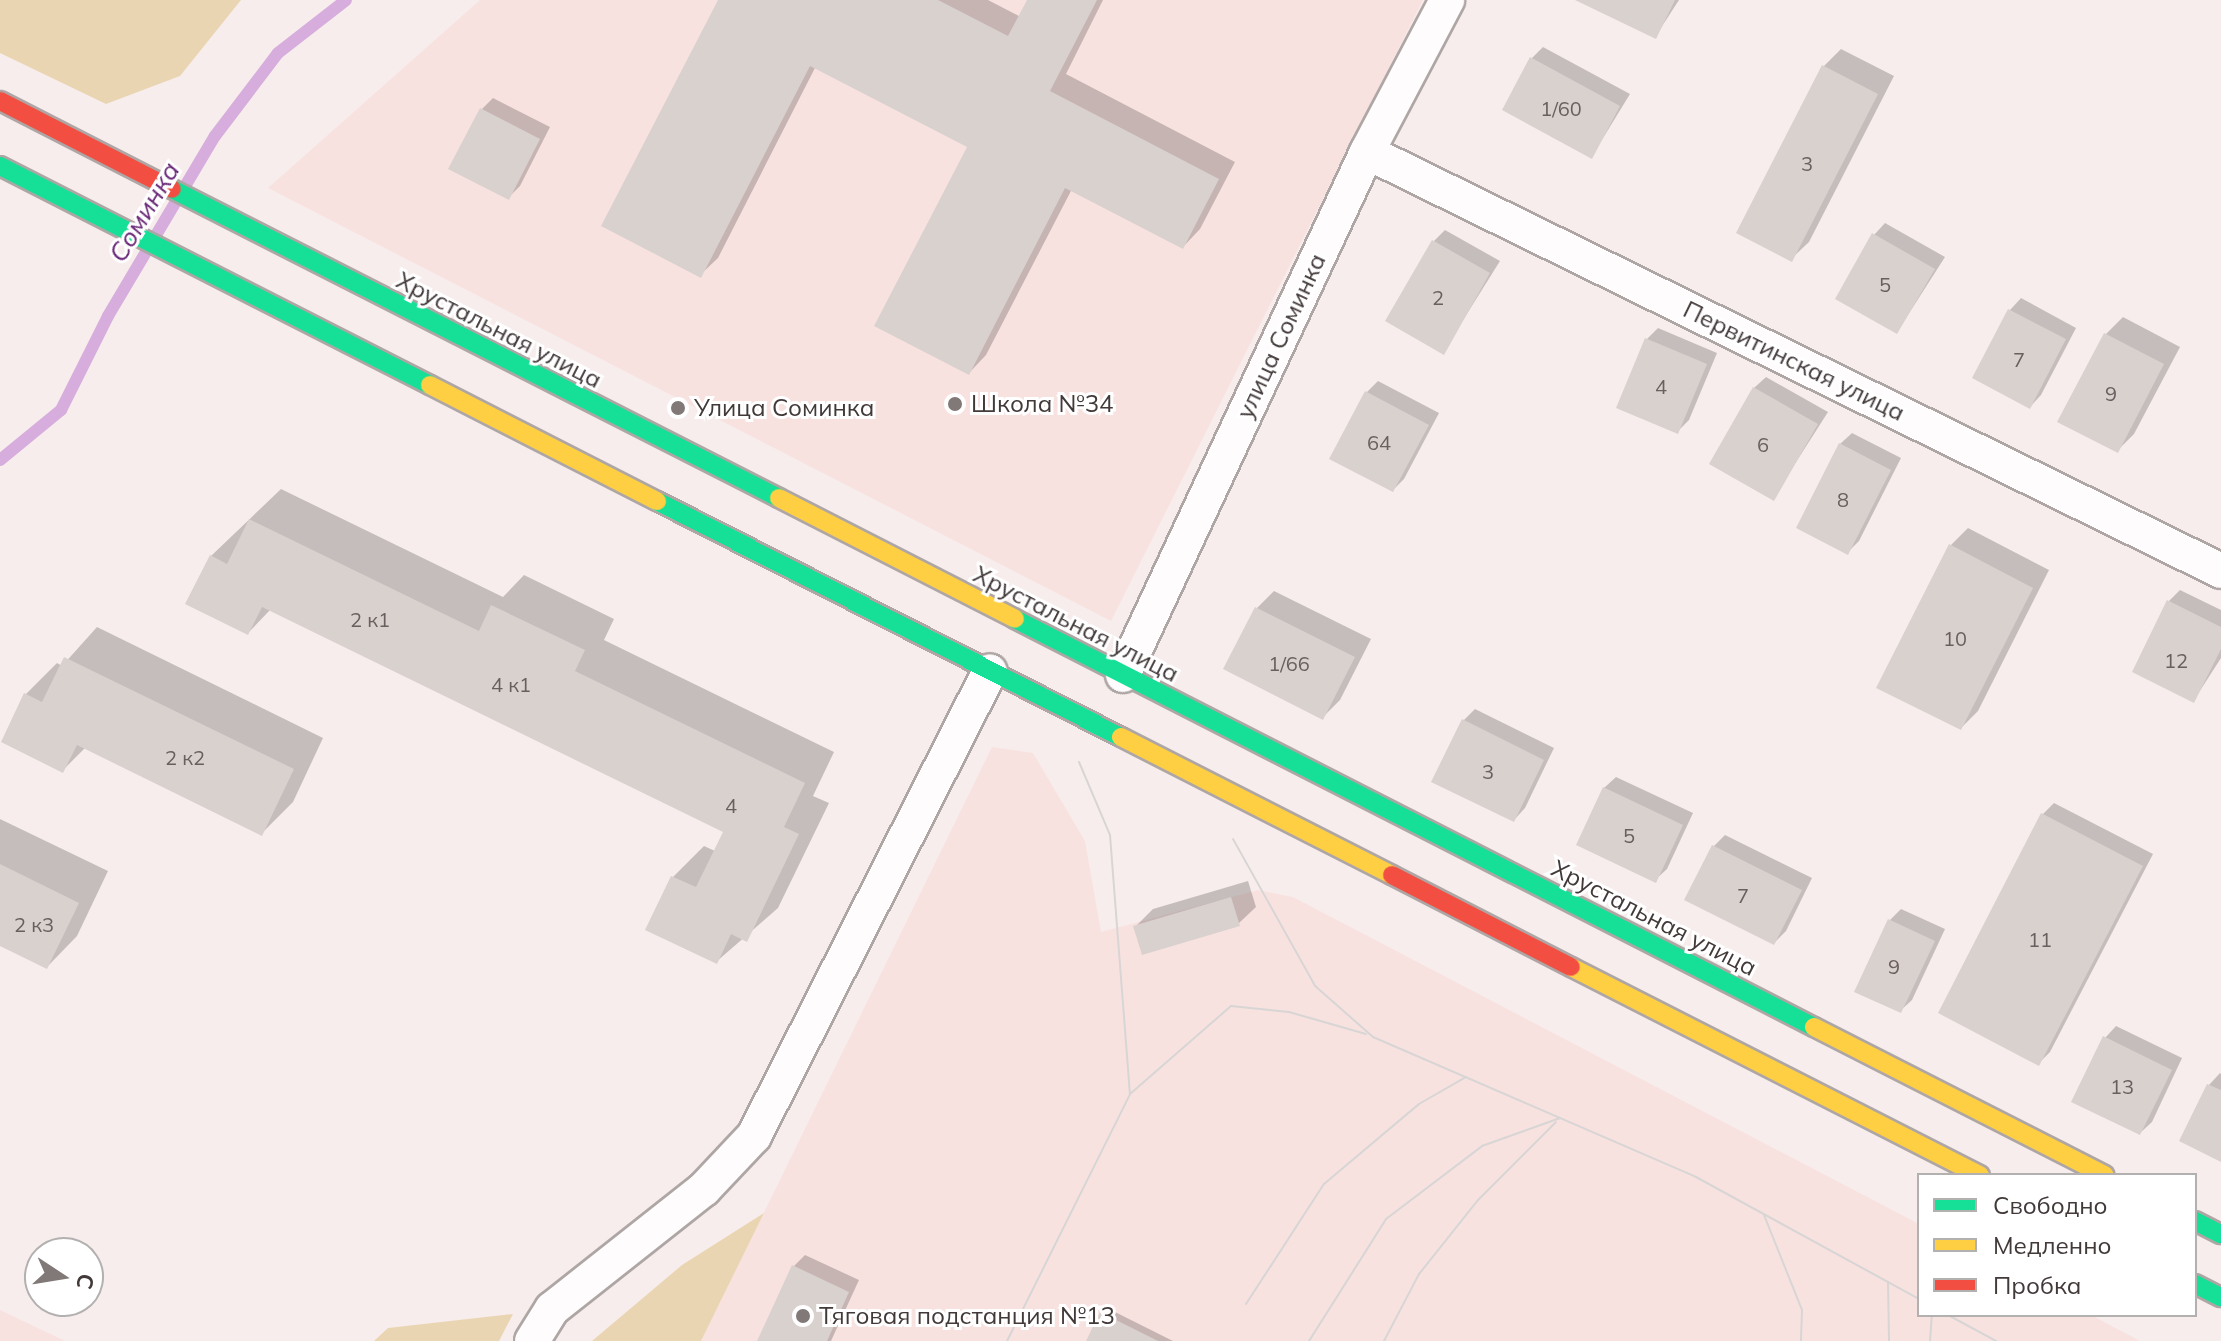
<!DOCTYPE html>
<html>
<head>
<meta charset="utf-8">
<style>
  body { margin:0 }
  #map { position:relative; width:2221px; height:1341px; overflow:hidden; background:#f7edec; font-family:Mulish,sans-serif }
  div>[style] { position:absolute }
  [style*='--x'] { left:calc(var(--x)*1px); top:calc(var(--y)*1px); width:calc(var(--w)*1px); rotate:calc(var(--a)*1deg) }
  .built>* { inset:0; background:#f8e2e0 }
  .green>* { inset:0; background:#ead5b3 }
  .shadow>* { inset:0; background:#0003 }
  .stream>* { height:12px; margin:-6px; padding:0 6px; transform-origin:6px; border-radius:6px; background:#d6addc }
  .building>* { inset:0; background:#d9d1ce }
  .roads { filter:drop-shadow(2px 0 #aea6a5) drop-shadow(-2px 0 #aea6a5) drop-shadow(0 2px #aea6a5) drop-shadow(0 -2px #aea6a5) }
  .street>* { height:34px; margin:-17px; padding:0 17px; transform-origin:17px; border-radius:17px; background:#fefcfc }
  .fast>* { height:18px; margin:-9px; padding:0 9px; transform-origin:9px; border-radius:9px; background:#16e098 }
  .slow>* { height:18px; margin:-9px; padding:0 9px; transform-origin:9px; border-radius:9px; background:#ffcf43 }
  .jam>* { height:18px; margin:-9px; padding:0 9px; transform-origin:9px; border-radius:9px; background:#f24e42 }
  .tram>* { height:2px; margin:-1px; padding:0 1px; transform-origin:1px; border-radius:1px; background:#d8d5d5 }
  .dots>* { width:22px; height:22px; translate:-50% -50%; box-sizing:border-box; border:4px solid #fff; border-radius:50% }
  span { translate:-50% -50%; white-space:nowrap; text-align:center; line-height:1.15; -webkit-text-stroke:6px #fff; paint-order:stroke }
  .number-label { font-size:20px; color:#685f5e }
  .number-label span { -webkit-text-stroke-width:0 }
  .street-label { font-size:24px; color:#423939 }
  .poi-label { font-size:24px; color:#423939 }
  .left { translate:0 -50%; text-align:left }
  .water-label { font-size:26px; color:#6a2978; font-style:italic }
  .legend { position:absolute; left:1917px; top:1173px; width:280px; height:144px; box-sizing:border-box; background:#fff; border:2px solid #b3b0b0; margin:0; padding:10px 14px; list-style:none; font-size:24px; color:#423939 }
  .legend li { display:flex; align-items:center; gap:16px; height:40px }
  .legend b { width:40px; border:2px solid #b3b0b0 }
  .north { position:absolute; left:24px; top:1237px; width:80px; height:80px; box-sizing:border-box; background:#fff; border:2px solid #b3b0b0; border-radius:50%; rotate:102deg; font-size:22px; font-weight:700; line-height:32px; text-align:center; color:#423939 }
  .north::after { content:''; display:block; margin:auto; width:28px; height:36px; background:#817878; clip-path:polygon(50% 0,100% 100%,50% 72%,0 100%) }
</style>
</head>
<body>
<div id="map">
  <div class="built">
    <div style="clip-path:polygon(480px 0,1423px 0,1111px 621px,268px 188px)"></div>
    <div style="clip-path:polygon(992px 747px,1033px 753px,1085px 841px,1101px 932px,1258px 890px,1293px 897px,1919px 1224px,1919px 1315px,2091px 1315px,2140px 1341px,701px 1341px)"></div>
    <div style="clip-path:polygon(0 1310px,65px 1341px,0 1341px)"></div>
  </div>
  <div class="green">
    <div style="clip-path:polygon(0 0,241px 0,180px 76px,106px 104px,0 53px)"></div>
    <div style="clip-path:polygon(764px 1213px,701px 1341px,592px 1341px,682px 1265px)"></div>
    <div style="clip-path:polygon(513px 1314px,499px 1341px,374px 1341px,388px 1328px)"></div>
  </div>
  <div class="shadow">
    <div style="clip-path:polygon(720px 0,988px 0,1021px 17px,1030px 0,1103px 0,1066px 74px,1235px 162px,1200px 229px,1183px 247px,1072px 189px,986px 355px,969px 373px,969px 146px,816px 66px,718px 258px,700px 275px)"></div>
    <div style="clip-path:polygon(1580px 0,1679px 0,1655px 37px)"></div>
    <div style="clip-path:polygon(1543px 47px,1630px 94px,1592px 156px,1531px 59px)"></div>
    <div style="clip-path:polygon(1841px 49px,1894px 76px,1809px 242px,1791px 259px,1824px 66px)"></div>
    <div style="clip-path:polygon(493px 98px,550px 127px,520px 186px,508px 198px,482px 109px)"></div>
    <div style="clip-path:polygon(1885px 223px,1945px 257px,1897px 332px,1874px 235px)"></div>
    <div style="clip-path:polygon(1445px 230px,1500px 261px,1443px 352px,1434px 241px)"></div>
    <div style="clip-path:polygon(2021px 298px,2076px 328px,2041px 395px,2030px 407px,2010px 310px)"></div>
    <div style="clip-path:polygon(2123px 317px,2180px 347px,2134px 434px,2117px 451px,2106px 334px)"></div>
    <div style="clip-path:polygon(1658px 328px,1717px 353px,1689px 420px,1677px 432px,1647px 339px)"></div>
    <div style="clip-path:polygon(1766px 377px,1828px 412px,1773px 498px,1754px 388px)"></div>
    <div style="clip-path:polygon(1378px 381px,1439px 413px,1404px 479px,1393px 490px,1367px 392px)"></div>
    <div style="clip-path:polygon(1852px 433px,1901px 458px,1859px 541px,1848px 552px,1840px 444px)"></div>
    <div style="clip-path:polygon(281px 489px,503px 597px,524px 575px,614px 619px,604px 640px,834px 752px,813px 796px,829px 803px,778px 908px,716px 962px,648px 929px,673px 877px,704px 846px,715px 851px,725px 831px,271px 609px,248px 633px,211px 556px)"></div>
    <div style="clip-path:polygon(1968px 528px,2049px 570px,1978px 711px,1961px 728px,1950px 546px)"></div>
    <div style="clip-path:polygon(2180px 590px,2221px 610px,2221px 658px,2194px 700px,2169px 601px)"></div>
    <div style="clip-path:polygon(1274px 591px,1371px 639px,1340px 700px,1323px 717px,1257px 608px)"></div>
    <div style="clip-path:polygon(97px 627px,323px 738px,293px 802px,262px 833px,86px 747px,63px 770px,26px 694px,57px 663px,62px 666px)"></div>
    <div style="clip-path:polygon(1475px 709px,1554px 748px,1525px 808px,1514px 820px,1463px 721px)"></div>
    <div style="clip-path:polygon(1616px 777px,1693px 813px,1667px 869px,1655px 880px,1604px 788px)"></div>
    <div style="clip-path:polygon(2054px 803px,2153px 854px,2050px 1052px,2039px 1063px,2043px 814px)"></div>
    <div style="clip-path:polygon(0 819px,108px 871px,77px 936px,47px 967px,0 944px)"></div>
    <div style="clip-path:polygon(1725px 835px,1812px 878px,1786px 931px,1774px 943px,1713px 847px)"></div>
    <div style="clip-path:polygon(1248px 881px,1256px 907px,1238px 924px,1136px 926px,1153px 909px)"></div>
    <div style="clip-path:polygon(1901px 909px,1945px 929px,1912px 1000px,1900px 1011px,1890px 920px)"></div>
    <div style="clip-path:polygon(2116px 1026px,2182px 1058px,2152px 1122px,2140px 1133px,2105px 1038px)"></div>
    <div style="clip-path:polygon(2220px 1073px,2221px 1074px,2221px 1160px,2182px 1140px,2209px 1085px)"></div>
    <div style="clip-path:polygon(805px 1255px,859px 1280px,831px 1341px,759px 1341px,793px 1267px)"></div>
    <div style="clip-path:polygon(1107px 1308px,1173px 1341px,1088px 1341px)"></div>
  </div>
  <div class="stream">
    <div style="--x:0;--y:460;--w:79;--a:-39.3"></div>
    <div style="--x:61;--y:410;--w:105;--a:-63.4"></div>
    <div style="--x:108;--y:316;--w:209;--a:-59.3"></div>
    <div style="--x:215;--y:136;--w:104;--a:-52.8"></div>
    <div style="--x:278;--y:53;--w:86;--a:-37.9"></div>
  </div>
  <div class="building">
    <div style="clip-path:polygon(718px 0,938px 0,1008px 36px,1027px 0,1097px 0,1050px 91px,1219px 179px,1183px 249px,1065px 188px,969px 375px,874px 326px,967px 147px,810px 66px,701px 278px,601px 226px)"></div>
    <div style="clip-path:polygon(1575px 0,1675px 0,1656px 39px)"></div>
    <div style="clip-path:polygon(1530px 57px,1620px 106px,1592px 159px,1502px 110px)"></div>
    <div style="clip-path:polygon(1822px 65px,1878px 94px,1792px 262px,1736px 233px)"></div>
    <div style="clip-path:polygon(480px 108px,540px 139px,509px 200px,448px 169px)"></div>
    <div style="clip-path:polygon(1872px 233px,1935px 269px,1897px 334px,1835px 299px)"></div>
    <div style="clip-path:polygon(1432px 240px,1490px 273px,1444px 355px,1385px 321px)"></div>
    <div style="clip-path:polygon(2008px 309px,2066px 339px,2030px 409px,1972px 378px)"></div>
    <div style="clip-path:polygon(2104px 333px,2164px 364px,2118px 453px,2057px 422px)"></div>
    <div style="clip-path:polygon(1645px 338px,1707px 364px,1678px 434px,1616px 408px)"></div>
    <div style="clip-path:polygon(1753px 387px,1818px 424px,1774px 501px,1709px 464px)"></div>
    <div style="clip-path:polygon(1365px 391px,1429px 425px,1393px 492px,1329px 459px)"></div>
    <div style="clip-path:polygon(1839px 443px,1891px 470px,1848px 555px,1796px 528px)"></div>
    <div style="clip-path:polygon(249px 519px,479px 631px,491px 605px,585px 650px,575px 671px,805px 783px,784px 827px,799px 834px,747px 942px,731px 934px,717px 964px,645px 930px,671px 876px,696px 887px,723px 832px,262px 607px,248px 635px,185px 604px,210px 555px,227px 564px)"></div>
    <div style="clip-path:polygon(1949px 544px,2033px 588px,1961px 730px,1876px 688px)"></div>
    <div style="clip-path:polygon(2167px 600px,2221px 627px,2221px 649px,2194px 703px,2132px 672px)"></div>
    <div style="clip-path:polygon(1255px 607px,1355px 657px,1323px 720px,1223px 669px)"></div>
    <div style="clip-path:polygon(64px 657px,294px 769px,262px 836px,77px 745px,63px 773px,1px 742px,24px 693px,42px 702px)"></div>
    <div style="clip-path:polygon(1462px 719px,1544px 760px,1514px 822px,1431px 782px)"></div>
    <div style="clip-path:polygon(1603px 787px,1683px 825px,1656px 883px,1576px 845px)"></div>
    <div style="clip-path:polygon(2041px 813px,2143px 866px,2039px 1066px,1938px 1013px)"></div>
    <div style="clip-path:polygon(1712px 845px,1802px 890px,1774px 945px,1684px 900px)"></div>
    <div style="clip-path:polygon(0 864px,79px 903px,47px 969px,0 946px)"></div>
    <div style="clip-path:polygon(1231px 897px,1240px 926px,1142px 955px,1133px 926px)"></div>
    <div style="clip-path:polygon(1888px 919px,1935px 941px,1901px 1013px,1854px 992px)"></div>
    <div style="clip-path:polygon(2103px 1036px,2172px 1070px,2140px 1135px,2071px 1102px)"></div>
    <div style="clip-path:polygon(2207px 1084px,2221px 1090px,2221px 1162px,2179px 1141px)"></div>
    <div style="clip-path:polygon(792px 1265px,849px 1292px,827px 1341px,757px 1341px)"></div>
    <div style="clip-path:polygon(1100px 1312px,1158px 1341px,1086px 1341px)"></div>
  </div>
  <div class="roads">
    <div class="street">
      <div style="--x:1367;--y:152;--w:951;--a:26.13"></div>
      <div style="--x:1123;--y:675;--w:577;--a:-64.99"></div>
      <div style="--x:1367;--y:152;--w:172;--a:-62.2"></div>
      <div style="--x:532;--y:1341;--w:38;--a:-58"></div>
      <div style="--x:552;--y:1309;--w:194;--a:-38.3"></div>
      <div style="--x:704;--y:1189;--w:73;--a:-46.7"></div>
      <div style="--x:754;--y:1136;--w:521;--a:-63.09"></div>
    </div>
    <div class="fast">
      <div style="--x:0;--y:166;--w:483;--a:27"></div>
      <div style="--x:172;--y:189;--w:681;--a:26.98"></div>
      <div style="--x:657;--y:501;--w:521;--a:26.96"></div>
      <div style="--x:1015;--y:619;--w:897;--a:27.05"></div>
      <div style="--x:2195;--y:1221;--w:29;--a:27"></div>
      <div style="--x:2195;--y:1284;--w:29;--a:27"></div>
    </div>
    <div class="slow">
      <div style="--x:430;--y:385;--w:255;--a:27.1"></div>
      <div style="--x:779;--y:498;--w:265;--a:27.1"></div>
      <div style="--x:1121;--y:737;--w:304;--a:27"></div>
      <div style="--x:1571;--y:967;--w:459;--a:27"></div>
      <div style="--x:1814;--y:1027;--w:326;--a:27"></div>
    </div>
    <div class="jam">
      <div style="--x:0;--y:101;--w:193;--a:27.1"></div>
      <div style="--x:1392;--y:875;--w:201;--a:27.2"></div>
    </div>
  </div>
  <div class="tram">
    <div style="--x:1079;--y:762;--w:79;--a:67"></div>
    <div style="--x:1110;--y:835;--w:260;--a:85.6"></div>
    <div style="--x:1233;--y:839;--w:168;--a:60.8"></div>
    <div style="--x:1315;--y:986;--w:77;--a:41.3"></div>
    <div style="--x:1373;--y:1037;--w:352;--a:23.4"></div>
    <div style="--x:1696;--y:1177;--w:254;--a:28.7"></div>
    <div style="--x:1764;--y:1215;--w:102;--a:68.2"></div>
    <div style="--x:1802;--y:1310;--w:31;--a:92"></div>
    <div style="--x:1888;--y:1282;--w:59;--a:89"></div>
    <div style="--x:1246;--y:1304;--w:143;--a:-57"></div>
    <div style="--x:1324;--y:1184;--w:124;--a:-40.1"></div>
    <div style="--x:1419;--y:1104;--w:54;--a:-29.9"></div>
    <div style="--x:1948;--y:1315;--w:55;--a:28.4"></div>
    <div style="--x:1007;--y:1341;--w:276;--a:-63.5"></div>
    <div style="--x:1130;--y:1094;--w:134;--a:-41.1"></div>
    <div style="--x:1231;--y:1006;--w:58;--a:5.9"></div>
    <div style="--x:1289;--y:1012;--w:80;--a:15.9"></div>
    <div style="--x:1309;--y:1341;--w:144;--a:-57.7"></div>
    <div style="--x:1386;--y:1219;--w:121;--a:-37.2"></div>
    <div style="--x:1482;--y:1146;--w:83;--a:-19.7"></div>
    <div style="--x:1384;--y:1341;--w:76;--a:-62.4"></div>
    <div style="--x:1419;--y:1274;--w:95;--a:-51.4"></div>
    <div style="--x:1478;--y:1200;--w:110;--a:-45"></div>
    <div style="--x:1930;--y:1341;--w:26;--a:-86"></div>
  </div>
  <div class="dots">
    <div style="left:955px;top:404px;background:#817878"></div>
    <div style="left:678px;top:408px;background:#817878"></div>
    <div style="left:803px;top:1316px;background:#817878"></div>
  </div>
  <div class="number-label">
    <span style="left:1561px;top:108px">1/60</span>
    <span style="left:1807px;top:163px">3</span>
    <span style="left:1885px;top:284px">5</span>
    <span style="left:1438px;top:297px">2</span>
    <span style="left:2019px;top:359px">7</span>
    <span style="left:1661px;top:386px">4</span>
    <span style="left:2111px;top:393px">9</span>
    <span style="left:1379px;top:442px">64</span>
    <span style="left:1763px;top:444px">6</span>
    <span style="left:1843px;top:499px">8</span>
    <span style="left:370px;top:619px">2 к1</span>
    <span style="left:1955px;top:638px">10</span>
    <span style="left:2176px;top:660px">12</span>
    <span style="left:1289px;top:663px">1/66</span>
    <span style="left:511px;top:684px">4 к1</span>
    <span style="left:185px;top:757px">2 к2</span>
    <span style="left:1488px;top:771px">3</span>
    <span style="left:731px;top:805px">4</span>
    <span style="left:1629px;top:835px">5</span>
    <span style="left:1743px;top:895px">7</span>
    <span style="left:34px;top:924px">2 к3</span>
    <span style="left:2040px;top:939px">11</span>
    <span style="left:1894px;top:966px">9</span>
    <span style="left:2122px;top:1086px">13</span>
  </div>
  <div class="street-label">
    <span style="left:499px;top:330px;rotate:27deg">Хрустальная улица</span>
    <span style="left:1281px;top:336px;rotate:-65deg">улица Соминка</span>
    <span style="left:1794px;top:361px;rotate:26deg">Первитинская улица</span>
    <span style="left:1076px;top:624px;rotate:27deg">Хрустальная улица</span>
    <span style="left:1654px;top:918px;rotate:27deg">Хрустальная улица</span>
  </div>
  <div class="poi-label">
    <span class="left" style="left:971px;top:404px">Школа №34</span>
    <span class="left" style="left:694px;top:408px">Улица Соминка</span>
    <span class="left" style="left:819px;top:1316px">Тяговая подстанция №13</span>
  </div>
  <div class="water-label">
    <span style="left:144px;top:212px;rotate:-59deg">Соминка</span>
  </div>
  <ul class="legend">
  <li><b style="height:10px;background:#16e098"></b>Свободно</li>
  <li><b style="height:10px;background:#ffcf43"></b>Медленно</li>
  <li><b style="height:10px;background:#f24e42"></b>Пробка</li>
  </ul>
  <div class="north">С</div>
</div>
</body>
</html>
